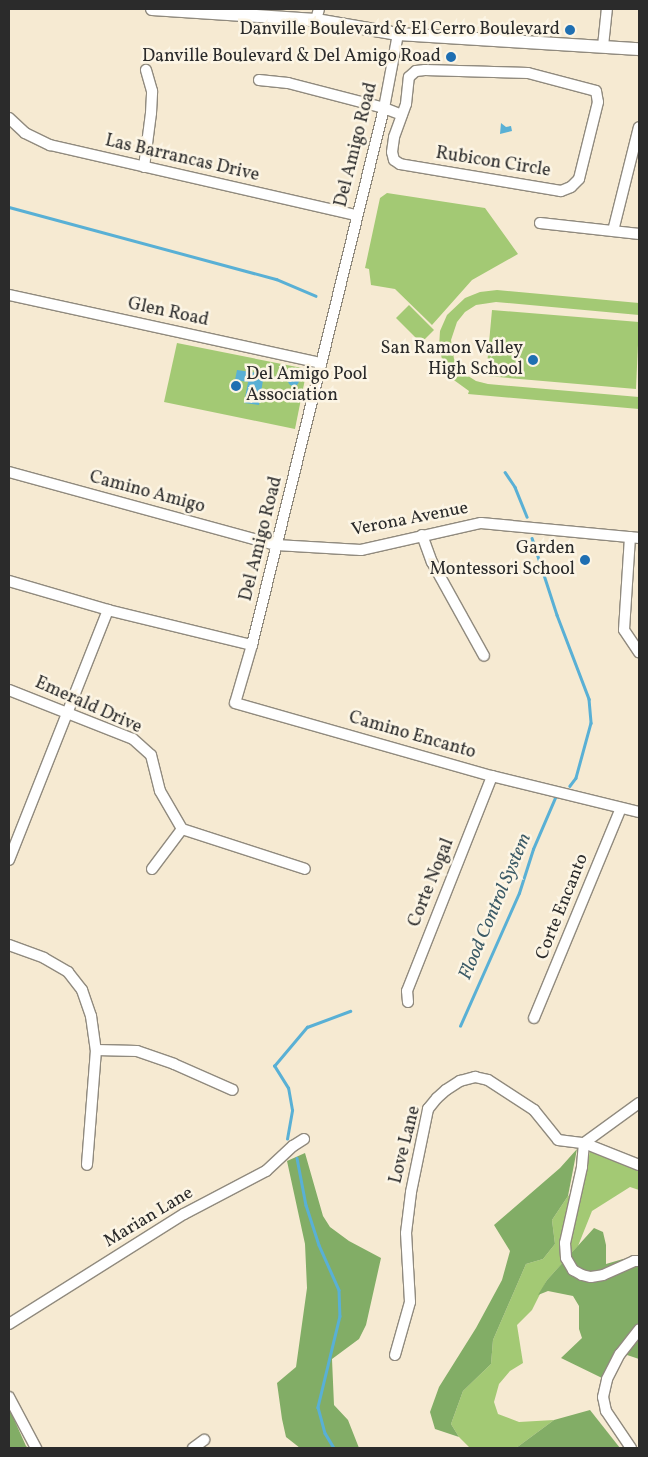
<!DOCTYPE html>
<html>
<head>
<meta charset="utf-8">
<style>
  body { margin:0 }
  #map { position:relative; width:648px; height:1457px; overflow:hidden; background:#f6ead2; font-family:Vollkorn,serif }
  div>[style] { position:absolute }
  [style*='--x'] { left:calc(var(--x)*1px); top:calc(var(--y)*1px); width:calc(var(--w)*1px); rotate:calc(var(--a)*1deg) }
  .green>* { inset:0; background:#a3c974 }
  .forest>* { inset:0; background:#82ad66 }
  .water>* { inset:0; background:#59b0d5 }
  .round { border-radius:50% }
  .stream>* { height:2.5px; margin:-1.25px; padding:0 1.25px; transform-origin:1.25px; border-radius:1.25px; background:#59b0d5 }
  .roads { filter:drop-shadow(1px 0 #908a7e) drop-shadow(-1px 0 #908a7e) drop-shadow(0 1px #908a7e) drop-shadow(0 -1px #908a7e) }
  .minor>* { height:10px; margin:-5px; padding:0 5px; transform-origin:5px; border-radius:5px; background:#fff }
  .major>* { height:12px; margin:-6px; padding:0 6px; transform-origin:6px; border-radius:6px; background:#fff }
  .dots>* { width:14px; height:14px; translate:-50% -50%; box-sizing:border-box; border:2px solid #fcf5e5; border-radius:50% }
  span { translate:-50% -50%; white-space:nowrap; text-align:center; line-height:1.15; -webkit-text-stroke:5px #fcf5e5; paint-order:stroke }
  .poi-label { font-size:18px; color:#2b2b2b }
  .right { translate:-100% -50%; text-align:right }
  .left { translate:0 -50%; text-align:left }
  .street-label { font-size:18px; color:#2b2b2b }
  .water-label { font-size:19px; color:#3b5a66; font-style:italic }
  .frame { position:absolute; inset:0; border:10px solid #2b2b2b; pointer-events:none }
</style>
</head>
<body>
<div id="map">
  <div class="green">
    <div style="clip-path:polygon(387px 193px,485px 208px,518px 254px,472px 280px,432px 325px,395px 289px,371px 285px,369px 269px,365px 268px,380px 198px)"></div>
    <div style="clip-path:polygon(497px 290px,639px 303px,639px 315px,496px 302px,476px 305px,465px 312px,457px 322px,451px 340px,454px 359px,465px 374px,476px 381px,488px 384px,639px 397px,639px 409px,468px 394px,469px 391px,451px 378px,443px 363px,439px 347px,440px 331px,447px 315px,465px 298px,480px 292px)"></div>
    <div style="clip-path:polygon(409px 305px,434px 330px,421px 343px,396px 318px)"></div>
    <div style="clip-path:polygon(492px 310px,639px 322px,636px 389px,486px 376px)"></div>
    <div style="clip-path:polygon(177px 343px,307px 369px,295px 429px,164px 402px)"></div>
    <div style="clip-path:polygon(592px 1142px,639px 1161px,639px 1190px,630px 1187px,592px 1211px,578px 1246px,547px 1280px,532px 1310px,517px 1325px,523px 1363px,510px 1371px,499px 1384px,494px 1402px,498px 1414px,519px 1422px,554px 1420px,516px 1448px,470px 1448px,459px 1437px,451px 1424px,463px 1391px,491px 1364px,493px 1340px,526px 1264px,543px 1259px,555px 1244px,552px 1220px,568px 1196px,582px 1188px)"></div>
  </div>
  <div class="forest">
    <div style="clip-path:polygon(577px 1149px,568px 1196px,552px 1220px,555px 1244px,543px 1259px,526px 1264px,493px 1340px,491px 1364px,463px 1391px,451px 1424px,459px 1437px,435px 1429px,430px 1412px,439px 1387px,476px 1328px,502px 1280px,510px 1251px,494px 1225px,560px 1168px)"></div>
    <div style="clip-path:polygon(305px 1153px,323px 1216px,330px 1227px,349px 1241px,381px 1258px,366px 1325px,359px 1339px,332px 1359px,334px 1405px,348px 1420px,359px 1448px,300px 1448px,286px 1437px,282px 1419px,277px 1383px,296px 1367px,307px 1288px,305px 1244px,287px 1161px)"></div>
    <div style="clip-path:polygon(594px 1228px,603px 1232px,606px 1245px,606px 1264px,623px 1259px,639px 1258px,639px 1359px,615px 1351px,602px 1378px,561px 1358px,582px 1338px,579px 1329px,579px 1306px,573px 1296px,548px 1291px,538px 1295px,547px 1280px)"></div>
    <div style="clip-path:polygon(9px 1408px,26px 1446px,28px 1448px,9px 1448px)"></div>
    <div style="clip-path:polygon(590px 1410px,620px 1448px,516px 1448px,554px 1420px)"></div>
  </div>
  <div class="water">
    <div style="clip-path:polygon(501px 123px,506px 127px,511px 126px,512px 131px,500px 134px)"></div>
    <div style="clip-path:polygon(237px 370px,264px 374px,259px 405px,244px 403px,248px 382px,235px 380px)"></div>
    <div class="round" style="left:287.5px;top:374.5px;width:11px;height:11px"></div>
  </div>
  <div class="stream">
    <div style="--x:9;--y:207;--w:277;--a:15.1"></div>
    <div style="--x:276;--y:279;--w:43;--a:23"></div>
    <div style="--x:505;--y:472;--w:18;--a:56"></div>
    <div style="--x:515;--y:487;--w:32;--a:68"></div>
    <div style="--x:532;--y:538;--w:81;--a:72"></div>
    <div style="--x:557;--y:615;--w:90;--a:69.1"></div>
    <div style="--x:589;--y:699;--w:24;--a:85"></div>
    <div style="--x:591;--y:723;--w:57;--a:105.3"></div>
    <div style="--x:576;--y:778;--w:10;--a:127"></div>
    <div style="--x:460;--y:1026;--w:145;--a:-66.1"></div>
    <div style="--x:519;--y:893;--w:46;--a:-72.3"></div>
    <div style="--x:533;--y:849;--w:56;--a:-66.7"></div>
    <div style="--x:287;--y:1139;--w:29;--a:-80"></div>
    <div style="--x:292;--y:1110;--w:22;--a:-100"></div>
    <div style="--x:288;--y:1088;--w:26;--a:-122"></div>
    <div style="--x:274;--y:1066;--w:51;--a:-49.8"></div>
    <div style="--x:307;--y:1027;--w:46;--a:-20.4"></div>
    <div style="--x:297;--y:1158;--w:48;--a:79.2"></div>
    <div style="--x:306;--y:1205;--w:42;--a:72"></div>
    <div style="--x:319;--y:1245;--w:49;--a:66"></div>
    <div style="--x:339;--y:1290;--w:26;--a:88"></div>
    <div style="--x:340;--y:1316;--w:94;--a:103.6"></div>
    <div style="--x:318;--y:1407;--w:27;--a:75"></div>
    <div style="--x:325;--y:1433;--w:17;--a:59"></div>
  </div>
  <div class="roads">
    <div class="minor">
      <div style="--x:316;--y:20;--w:11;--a:-75"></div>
      <div style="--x:398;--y:34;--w:75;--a:100.7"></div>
      <div style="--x:384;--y:108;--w:553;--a:103.81"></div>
      <div style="--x:252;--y:645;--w:60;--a:106.3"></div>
      <div style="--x:235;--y:703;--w:267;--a:15.9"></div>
      <div style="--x:492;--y:776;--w:151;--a:13.8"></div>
      <div style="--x:603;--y:46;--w:37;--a:-84"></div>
      <div style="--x:425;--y:70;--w:103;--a:1.7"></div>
      <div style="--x:528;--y:73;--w:70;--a:14.8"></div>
      <div style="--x:596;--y:91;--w:11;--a:80"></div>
      <div style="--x:598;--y:102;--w:79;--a:103.9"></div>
      <div style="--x:579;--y:179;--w:11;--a:135"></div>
      <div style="--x:571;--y:187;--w:11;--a:158"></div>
      <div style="--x:561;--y:191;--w:163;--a:-170.5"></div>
      <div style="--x:400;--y:164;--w:7;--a:-146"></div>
      <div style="--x:394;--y:160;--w:8;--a:-104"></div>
      <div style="--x:392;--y:152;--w:15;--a:-82"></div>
      <div style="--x:394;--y:137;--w:35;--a:-70"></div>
      <div style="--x:406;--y:104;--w:27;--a:-84"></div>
      <div style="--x:409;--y:77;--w:9;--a:-41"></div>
      <div style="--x:416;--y:71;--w:9;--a:-6"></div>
      <div style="--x:259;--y:80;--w:29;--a:6"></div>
      <div style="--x:288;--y:83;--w:99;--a:14.6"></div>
      <div style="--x:384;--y:108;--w:19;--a:21"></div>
      <div style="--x:9;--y:118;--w:22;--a:43"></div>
      <div style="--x:25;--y:133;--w:28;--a:26"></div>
      <div style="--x:50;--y:145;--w:314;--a:12.9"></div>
      <div style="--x:144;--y:167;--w:54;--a:-82.6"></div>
      <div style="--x:151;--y:113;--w:22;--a:-87"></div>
      <div style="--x:152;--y:91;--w:22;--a:-106"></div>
      <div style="--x:540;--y:223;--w:100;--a:6.3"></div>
      <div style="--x:613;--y:231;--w:107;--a:-76"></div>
      <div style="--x:9;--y:295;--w:318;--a:12.3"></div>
      <div style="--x:9;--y:472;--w:277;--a:15.3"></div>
      <div style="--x:276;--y:545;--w:85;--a:3.4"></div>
      <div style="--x:361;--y:550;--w:123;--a:-12.7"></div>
      <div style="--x:481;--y:523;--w:159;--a:5.4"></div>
      <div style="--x:422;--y:535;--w:29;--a:70"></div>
      <div style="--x:432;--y:562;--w:107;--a:61"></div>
      <div style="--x:630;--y:537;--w:93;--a:93.7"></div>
      <div style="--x:624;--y:630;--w:27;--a:56"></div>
      <div style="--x:9;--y:581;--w:103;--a:16.3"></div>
      <div style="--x:9;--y:690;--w:133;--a:21.6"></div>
      <div style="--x:133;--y:739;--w:24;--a:42"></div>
      <div style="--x:151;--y:755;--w:37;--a:76"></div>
      <div style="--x:160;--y:791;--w:44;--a:59.9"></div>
      <div style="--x:182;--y:829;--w:129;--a:18"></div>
      <div style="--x:9;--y:860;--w:269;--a:-68.4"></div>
      <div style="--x:108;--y:610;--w:148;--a:13.7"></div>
      <div style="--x:152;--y:869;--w:50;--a:-53.1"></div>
      <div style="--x:9;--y:945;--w:37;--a:20"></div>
      <div style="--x:44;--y:958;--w:28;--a:30"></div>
      <div style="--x:68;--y:972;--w:23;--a:52"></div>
      <div style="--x:82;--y:990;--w:28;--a:71"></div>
      <div style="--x:91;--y:1016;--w:34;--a:82"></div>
      <div style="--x:96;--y:1050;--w:115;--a:94.5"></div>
      <div style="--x:408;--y:1002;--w:11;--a:-95"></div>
      <div style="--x:407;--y:991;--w:231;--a:-68.4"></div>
      <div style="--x:534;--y:1018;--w:227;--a:-67.5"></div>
      <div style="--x:96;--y:1050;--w:41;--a:1.4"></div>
      <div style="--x:137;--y:1051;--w:39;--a:19"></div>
      <div style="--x:174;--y:1064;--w:64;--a:23.8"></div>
      <div style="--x:639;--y:1165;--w:59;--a:-158.2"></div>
      <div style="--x:584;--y:1143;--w:24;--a:95"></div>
      <div style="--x:582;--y:1167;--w:78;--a:102.6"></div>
      <div style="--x:565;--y:1243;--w:15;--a:86"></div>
      <div style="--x:566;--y:1258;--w:14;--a:60"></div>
      <div style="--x:573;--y:1270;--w:10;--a:29"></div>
      <div style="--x:582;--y:1275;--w:9;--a:13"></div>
      <div style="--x:591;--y:1277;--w:12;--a:-9"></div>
      <div style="--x:603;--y:1275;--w:34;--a:-24"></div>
      <div style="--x:634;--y:1261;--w:5;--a:0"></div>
      <div style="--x:9;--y:1324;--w:207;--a:-32.2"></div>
      <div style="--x:184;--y:1214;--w:93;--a:-27.7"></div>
      <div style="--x:266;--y:1171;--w:37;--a:-43"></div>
      <div style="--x:293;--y:1146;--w:13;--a:-32"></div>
      <div style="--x:395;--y:1355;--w:55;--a:-74.2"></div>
      <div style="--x:410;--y:1302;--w:69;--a:-93.3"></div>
      <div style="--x:406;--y:1233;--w:41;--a:-83"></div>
      <div style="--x:411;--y:1192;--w:85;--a:-78.4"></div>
      <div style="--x:428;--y:1109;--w:14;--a:-51"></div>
      <div style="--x:437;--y:1098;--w:12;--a:-42"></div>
      <div style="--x:446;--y:1090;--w:17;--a:-33"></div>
      <div style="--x:460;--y:1081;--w:16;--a:-15"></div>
      <div style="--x:475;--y:1077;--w:13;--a:13"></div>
      <div style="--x:488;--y:1080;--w:55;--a:33.1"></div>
      <div style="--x:534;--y:1110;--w:38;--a:51"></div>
      <div style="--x:558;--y:1140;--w:26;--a:7"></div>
      <div style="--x:584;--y:1143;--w:68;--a:-36"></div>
      <div style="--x:9;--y:1397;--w:58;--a:62.1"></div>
      <div style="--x:193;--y:1448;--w:14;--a:-36"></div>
      <div style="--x:631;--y:1448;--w:45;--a:-124"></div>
      <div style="--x:606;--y:1411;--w:14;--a:-102"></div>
      <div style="--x:603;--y:1397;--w:18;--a:-77"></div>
      <div style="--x:607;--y:1379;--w:28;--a:-63"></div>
      <div style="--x:620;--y:1354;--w:31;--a:-52"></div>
    </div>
    <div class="major">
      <div style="--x:152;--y:9;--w:164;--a:3.8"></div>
      <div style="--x:316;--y:20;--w:83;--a:9.7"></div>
      <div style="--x:398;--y:34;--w:241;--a:3.6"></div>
    </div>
  </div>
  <div class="dots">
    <div style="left:570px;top:30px;background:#1f6fb2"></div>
    <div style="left:451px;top:57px;background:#1f6fb2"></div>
    <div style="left:533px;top:360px;background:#1f6fb2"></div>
    <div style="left:236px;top:386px;background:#1f6fb2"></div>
    <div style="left:585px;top:560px;background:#1f6fb2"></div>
  </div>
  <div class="poi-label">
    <span class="right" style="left:560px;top:30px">Danville Boulevard &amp; El Cerro Boulevard</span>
    <span class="right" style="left:441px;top:57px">Danville Boulevard &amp; Del Amigo Road</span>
    <span class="right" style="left:523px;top:360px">San Ramon Valley<br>High School</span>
    <span class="left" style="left:246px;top:386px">Del Amigo Pool<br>Association</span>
    <span class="right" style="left:575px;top:560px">Garden<br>Montessori School</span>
  </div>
  <div class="street-label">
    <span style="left:357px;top:145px;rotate:-76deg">Del Amigo Road</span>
    <span style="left:182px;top:159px;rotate:13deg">Las Barrancas Drive</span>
    <span style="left:493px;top:163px;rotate:9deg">Rubicon Circle</span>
    <span style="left:168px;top:313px;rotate:12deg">Glen Road</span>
    <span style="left:147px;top:493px;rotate:15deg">Camino Amigo</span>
    <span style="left:410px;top:520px;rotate:-11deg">Verona Avenue</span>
    <span style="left:262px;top:539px;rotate:-76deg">Del Amigo Road</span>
    <span style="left:88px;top:706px;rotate:24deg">Emerald Drive</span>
    <span style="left:412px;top:736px;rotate:16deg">Camino Encanto</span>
    <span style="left:432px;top:883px;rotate:-68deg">Corte Nogal</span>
    <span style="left:563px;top:907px;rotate:-68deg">Corte Encanto</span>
    <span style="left:406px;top:1145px;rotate:-76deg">Love Lane</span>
    <span style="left:149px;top:1218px;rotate:-31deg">Marian Lane</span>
  </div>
  <div class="water-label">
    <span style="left:496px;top:907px;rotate:-67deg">Flood Control System</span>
  </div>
  <div class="frame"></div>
</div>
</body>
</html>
